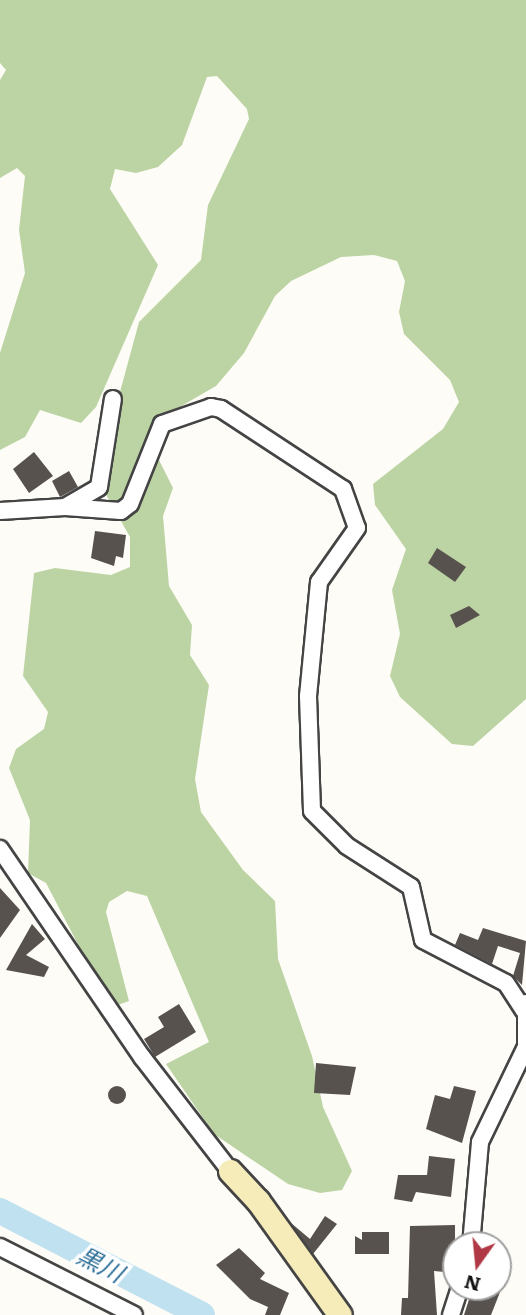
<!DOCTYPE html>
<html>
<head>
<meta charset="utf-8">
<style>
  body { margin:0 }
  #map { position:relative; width:526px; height:1315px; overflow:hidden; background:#fefcf6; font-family:Literata,"Noto Sans JP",serif }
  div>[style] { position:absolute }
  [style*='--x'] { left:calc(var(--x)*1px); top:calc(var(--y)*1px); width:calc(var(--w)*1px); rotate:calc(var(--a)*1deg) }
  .forest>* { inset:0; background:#bcd4a4 }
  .river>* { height:26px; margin:-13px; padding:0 13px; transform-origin:13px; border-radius:13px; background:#c0e1f0 }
  .building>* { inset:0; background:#58524f }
  .round { border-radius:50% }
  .roads { filter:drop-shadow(2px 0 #444) drop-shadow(-2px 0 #444) drop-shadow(0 2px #444) drop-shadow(0 -2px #444) }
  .street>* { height:16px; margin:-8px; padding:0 8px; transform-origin:8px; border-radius:8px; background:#fff }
  .secondary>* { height:23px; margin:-11.5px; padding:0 11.5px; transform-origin:11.5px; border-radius:11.5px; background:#f6ecb9 }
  span { translate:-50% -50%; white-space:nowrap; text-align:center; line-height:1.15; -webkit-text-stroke:7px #fff; paint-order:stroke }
  .water-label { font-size:24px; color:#286c95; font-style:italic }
  .north { position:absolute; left:442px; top:1231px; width:70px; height:70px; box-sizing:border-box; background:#fff; border:2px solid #a0a0a0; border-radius:50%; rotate:195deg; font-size:19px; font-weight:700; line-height:28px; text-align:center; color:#111 }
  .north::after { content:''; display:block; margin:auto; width:24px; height:32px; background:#b13945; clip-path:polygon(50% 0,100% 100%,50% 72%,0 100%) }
</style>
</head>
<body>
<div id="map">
  <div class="forest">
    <div style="clip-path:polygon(0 0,526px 0,526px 699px,473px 746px,452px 744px,400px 697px,390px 676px,400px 634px,392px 590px,406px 549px,375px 505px,373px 484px,443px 429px,459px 402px,450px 380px,404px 334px,399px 312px,405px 281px,397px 261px,374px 255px,341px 257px,291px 281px,275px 296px,244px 353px,216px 386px,159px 419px,154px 450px,173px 488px,163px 516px,169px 586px,192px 625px,190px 655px,209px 685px,195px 779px,201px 812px,243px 870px,275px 901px,278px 959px,312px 1056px,323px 1107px,352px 1171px,342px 1190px,320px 1193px,288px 1184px,214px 1134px,166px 1064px,209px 1042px,147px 896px,127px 891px,109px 902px,106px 912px,129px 1001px,118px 1005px,107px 1000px,46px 883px,28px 873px,30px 820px,9px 768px,16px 749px,44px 729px,48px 712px,23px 676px,34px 573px,55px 568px,111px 575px,130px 567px,130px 537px,104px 491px,111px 425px,139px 322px,201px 260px,208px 205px,249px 119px,247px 109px,217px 76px,207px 77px,182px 145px,158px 167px,136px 173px,115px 169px,110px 189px,158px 265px,96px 407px,81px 423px,40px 410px,25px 437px,0 450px,0 353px,25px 273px,19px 230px,25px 176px,17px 168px,0 178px,0 80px,6px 70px,0 63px)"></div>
  </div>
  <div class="river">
    <div style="--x:0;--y:1211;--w:227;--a:27.2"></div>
  </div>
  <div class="building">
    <div style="clip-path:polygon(34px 452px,53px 476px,29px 493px,13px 469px)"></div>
    <div style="clip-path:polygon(69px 471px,78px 487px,60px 497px,52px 481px)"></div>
    <div style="clip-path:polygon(95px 531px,126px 535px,123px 558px,116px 556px,114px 566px,91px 558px)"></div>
    <div style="clip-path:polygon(437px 548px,466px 567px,455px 582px,428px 563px)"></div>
    <div style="clip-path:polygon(469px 606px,480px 615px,456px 628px,450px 615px)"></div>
    <div style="clip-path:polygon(0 888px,20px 910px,0 938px)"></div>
    <div style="clip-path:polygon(32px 924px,45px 939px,26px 955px,49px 967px,44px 977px,6px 970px)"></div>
    <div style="clip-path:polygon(483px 928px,526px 941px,522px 985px,513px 976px,520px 953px,498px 946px,492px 964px,455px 945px,460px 933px,478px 940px)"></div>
    <div style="clip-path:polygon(179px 1004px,196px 1032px,155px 1057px,144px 1039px,164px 1027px,158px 1017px)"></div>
    <div style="clip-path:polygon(316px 1063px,356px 1067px,350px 1095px,314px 1093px)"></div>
    <div class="round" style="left:108px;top:1086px;width:18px;height:18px"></div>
    <div style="clip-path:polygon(454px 1086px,476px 1091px,462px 1143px,426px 1129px,435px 1095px,450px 1099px)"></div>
    <div style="clip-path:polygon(429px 1156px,455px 1159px,451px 1197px,416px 1192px,412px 1202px,394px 1199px,398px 1175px,427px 1175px)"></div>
    <div style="clip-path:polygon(325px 1216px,337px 1224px,313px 1254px,291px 1223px,310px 1239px)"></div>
    <div style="clip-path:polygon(455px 1225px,455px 1273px,434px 1271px,437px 1315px,401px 1315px,402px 1298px,408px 1298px,410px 1226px)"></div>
    <div style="clip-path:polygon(362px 1232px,389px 1232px,389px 1254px,355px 1254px,355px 1236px,362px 1240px)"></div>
    <div style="clip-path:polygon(239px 1248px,265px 1273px,260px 1279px,289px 1293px,280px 1315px,265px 1315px,268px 1307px,250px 1299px,216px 1265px)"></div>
    <div style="clip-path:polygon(473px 1287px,502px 1287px,491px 1315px,464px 1315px)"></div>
  </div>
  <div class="roads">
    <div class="street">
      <div style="--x:65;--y:507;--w:56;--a:4.1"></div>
      <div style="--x:121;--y:511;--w:11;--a:-38"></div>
      <div style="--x:130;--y:504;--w:86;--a:-68.2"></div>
      <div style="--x:162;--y:424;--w:52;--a:-19.1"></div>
      <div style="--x:211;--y:407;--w:10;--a:11"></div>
      <div style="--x:221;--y:409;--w:146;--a:33.3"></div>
      <div style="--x:343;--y:489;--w:41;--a:70.3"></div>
      <div style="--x:357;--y:528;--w:66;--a:125.1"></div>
      <div style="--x:319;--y:582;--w:115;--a:95.5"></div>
      <div style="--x:308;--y:696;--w:115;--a:88"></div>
      <div style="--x:312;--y:811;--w:49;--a:45"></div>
      <div style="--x:347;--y:846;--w:76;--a:32.6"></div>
      <div style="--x:411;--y:887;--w:54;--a:77.2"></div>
      <div style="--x:423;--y:940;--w:93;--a:27.4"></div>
      <div style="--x:506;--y:983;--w:33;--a:57"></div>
      <div style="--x:0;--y:511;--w:65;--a:-3.5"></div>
      <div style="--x:65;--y:507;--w:39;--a:-30"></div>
      <div style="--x:99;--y:487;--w:89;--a:-81"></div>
      <div style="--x:0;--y:849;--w:252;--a:55.7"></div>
      <div style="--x:142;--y:1057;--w:144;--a:52.3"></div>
      <div style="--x:526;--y:1003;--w:40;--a:90"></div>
      <div style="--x:471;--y:1245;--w:103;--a:-85"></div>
      <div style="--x:480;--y:1142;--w:106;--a:-64.2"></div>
      <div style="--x:0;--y:1247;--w:150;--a:26.9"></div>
      <div style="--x:451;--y:1315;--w:29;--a:-72"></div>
    </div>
    <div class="secondary">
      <div style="--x:230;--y:1171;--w:41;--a:47"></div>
      <div style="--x:258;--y:1201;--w:140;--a:54.3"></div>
    </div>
  </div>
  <div class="water-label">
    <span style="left:101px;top:1263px;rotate:27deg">黒川</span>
  </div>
  <div class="north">N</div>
</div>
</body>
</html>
